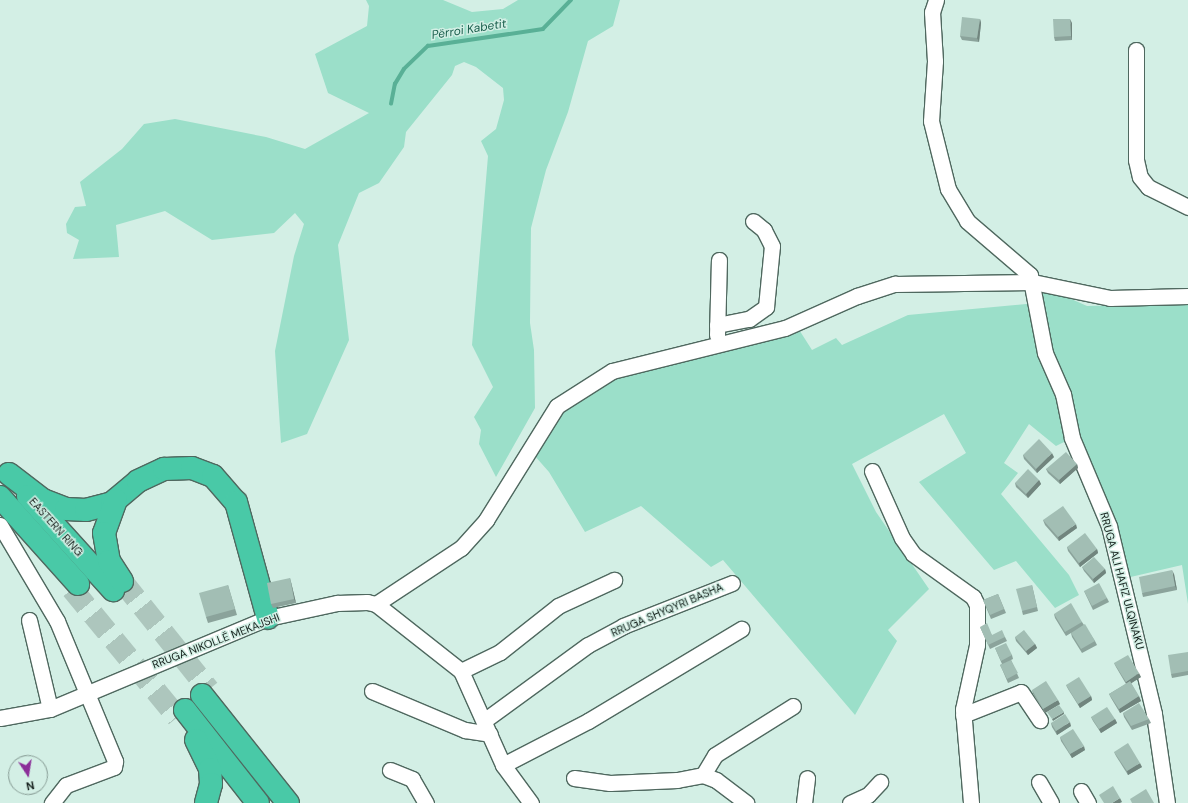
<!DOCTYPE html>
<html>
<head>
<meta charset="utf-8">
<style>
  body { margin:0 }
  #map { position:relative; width:1188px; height:803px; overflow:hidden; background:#d3efe5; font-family:"DM Sans",sans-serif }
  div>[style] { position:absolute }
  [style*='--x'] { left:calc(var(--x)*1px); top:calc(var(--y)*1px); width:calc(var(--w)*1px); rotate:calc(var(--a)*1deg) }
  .green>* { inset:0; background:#9bdfc9 }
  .stream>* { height:3.5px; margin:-1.75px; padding:0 1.75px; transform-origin:1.75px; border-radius:1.75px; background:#59b096 }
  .highway-tunnel>* { height:22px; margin-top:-11px; transform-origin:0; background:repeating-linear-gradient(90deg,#adc6bd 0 22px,transparent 0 33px) }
  .roads { filter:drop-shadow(1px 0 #4f685f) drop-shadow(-1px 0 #4f685f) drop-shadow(0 1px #4f685f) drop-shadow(0 -1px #4f685f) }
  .minor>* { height:15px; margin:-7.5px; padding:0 7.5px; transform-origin:7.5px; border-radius:7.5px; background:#fff }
  .highway>* { height:22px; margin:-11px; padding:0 11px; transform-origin:11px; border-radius:11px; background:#49c9a7 }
  .wall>* { inset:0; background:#8ba39b }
  .shaded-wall>* { inset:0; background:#71857e }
  .building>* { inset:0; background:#a2beb4 }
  span { translate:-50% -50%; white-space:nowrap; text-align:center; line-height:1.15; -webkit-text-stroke:3px #d3efe5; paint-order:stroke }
  .street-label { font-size:11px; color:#15201c }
  .water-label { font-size:12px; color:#195e4c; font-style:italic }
  .north { position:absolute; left:8px; top:755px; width:40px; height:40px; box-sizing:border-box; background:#d3efe5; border:1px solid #879c95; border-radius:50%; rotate:168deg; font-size:11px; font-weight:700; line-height:16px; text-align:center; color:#15201c }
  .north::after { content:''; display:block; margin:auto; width:14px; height:18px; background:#8b2f99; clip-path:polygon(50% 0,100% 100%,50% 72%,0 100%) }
</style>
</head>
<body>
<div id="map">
  <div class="green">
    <div style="clip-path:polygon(366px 0,443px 0,472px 12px,503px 9px,518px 0,620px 0,613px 26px,588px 41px,568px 112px,546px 170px,531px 228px,530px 323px,534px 350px,535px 408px,496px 477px,479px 444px,481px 430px,474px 417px,493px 387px,472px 345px,488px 156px,481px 141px,496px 129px,504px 100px,503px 88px,476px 67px,464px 62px,455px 66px,452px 75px,406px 132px,404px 147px,379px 183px,359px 193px,338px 245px,349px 340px,307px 434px,281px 443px,275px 351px,294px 256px,304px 224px,295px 213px,274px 233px,212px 240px,165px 211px,116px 225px,119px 257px,73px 259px,79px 240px,67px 233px,66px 224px,75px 207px,86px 206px,80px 182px,122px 149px,144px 124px,175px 119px,266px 137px,305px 149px,369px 113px,328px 93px,315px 54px,367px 26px,369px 6px)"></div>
    <div style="clip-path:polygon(1033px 282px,1087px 306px,1188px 304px,1188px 604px,1182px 565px,1122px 579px,1072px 438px,1056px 446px,1029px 424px,1004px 463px,1018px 473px,1001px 494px,1069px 575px,1079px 595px,1055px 608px,1016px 561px,994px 570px,919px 482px,966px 453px,944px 414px,852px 464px,876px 512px,929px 589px,888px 630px,897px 641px,855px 715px,723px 560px,711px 567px,641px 506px,585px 532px,549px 472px,534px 455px,550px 415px,603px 375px,796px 325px,812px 350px,836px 338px,842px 345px,908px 315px,1036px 303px)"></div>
  </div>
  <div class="stream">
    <div style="--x:391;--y:104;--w:20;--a:-79"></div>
    <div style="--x:395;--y:84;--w:17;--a:-59"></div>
    <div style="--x:404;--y:69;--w:33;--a:-44"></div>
    <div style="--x:428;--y:46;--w:116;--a:-8.4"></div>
    <div style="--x:543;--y:29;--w:40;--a:-46"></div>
  </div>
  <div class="highway-tunnel">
    <div style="--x:122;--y:581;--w:139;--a:51.4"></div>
    <div style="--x:72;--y:589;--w:166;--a:50.6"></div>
  </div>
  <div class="roads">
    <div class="minor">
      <div style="--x:936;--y:0;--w:13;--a:108"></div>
      <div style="--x:932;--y:12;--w:49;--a:86.5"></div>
      <div style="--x:935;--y:61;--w:60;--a:93.8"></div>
      <div style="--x:931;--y:121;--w:70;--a:76"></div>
      <div style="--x:948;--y:189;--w:37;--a:59"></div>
      <div style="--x:967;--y:221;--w:83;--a:40.6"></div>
      <div style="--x:1030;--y:275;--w:79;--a:79.1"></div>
      <div style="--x:1045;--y:353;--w:45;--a:66.3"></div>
      <div style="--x:1063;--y:394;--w:45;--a:78.4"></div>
      <div style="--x:1072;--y:438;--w:95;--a:67.2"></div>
      <div style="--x:1109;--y:526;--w:193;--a:76.5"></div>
      <div style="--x:1154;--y:714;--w:90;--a:81.7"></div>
      <div style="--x:1136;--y:50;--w:110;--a:90"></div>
      <div style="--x:1136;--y:160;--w:17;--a:77"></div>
      <div style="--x:1140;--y:177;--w:13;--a:51"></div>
      <div style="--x:1148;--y:187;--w:45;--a:26.6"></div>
      <div style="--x:717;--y:325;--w:33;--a:-11"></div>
      <div style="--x:749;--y:319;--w:21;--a:-35"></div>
      <div style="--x:766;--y:307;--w:61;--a:-84.4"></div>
      <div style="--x:772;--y:246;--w:18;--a:-117"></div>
      <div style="--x:764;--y:230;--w:14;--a:-141"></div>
      <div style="--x:717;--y:335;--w:75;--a:-88.5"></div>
      <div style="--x:872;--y:471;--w:73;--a:65.9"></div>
      <div style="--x:902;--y:538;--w:19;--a:55"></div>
      <div style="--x:913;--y:554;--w:74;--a:35.6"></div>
      <div style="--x:973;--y:597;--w:9;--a:63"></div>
      <div style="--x:977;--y:605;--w:40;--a:90"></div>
      <div style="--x:977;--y:645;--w:66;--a:102.3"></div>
      <div style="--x:963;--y:709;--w:94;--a:85.1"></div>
      <div style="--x:0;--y:525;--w:112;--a:59.3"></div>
      <div style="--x:57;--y:621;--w:152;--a:67.5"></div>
      <div style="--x:115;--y:761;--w:6;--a:99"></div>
      <div style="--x:114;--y:767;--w:51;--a:159.4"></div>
      <div style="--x:66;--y:785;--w:23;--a:128"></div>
      <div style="--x:376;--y:604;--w:102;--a:-33.4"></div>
      <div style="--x:461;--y:548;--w:38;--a:-48"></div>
      <div style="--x:486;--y:520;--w:134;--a:-58.1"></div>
      <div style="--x:557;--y:406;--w:65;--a:-32.5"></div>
      <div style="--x:612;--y:371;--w:178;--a:-14"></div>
      <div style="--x:785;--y:328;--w:79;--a:-24"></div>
      <div style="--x:857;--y:296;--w:40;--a:-18"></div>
      <div style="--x:895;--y:284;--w:138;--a:-0.8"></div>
      <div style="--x:1033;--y:282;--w:79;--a:11.7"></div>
      <div style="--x:1110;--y:298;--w:78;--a:-1.5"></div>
      <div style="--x:29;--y:620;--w:91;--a:76.7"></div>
      <div style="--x:461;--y:671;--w:43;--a:-26"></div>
      <div style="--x:500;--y:652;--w:74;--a:-38.4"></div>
      <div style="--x:558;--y:606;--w:62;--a:-24.9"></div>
      <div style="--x:372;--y:691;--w:101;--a:22.8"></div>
      <div style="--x:465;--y:730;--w:25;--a:9"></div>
      <div style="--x:963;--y:715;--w:62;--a:-21.6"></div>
      <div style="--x:1021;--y:692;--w:34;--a:56"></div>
      <div style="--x:0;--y:718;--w:51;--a:-10.2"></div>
      <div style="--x:50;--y:709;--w:236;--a:-22.7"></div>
      <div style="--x:268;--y:618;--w:71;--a:-12.3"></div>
      <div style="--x:337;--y:603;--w:30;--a:-2"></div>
      <div style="--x:367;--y:602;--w:9;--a:13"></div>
      <div style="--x:376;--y:604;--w:108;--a:38.2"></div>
      <div style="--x:461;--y:671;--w:103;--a:65.9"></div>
      <div style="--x:503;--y:765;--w:47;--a:53.6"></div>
      <div style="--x:485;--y:720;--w:127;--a:-36.1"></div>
      <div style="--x:588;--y:645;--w:40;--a:-28"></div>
      <div style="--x:623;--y:626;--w:117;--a:-21.5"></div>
      <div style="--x:503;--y:765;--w:96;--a:-27.4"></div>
      <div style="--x:588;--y:721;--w:179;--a:-31"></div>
      <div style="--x:390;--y:770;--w:24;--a:22"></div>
      <div style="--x:412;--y:779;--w:28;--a:60"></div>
      <div style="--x:703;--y:775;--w:23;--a:-59"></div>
      <div style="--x:715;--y:755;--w:92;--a:-32.1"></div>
      <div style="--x:574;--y:778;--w:36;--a:8"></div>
      <div style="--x:610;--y:783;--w:67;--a:-2.6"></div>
      <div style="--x:677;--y:780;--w:26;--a:-11"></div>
      <div style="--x:703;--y:775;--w:14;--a:21"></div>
      <div style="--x:716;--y:780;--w:38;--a:37"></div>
      <div style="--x:1039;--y:782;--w:24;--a:60"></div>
      <div style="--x:1081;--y:791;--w:14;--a:60"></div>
      <div style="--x:804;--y:803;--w:25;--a:-83"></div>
      <div style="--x:850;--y:803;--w:20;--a:-24"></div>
      <div style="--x:868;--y:795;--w:18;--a:-47"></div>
    </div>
    <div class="highway">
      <div style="--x:9;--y:474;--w:43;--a:37.4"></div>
      <div style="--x:43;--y:500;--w:25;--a:21"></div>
      <div style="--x:66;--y:509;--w:20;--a:3"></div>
      <div style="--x:86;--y:510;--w:27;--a:-15"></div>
      <div style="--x:112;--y:503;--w:34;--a:-40"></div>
      <div style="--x:138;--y:481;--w:29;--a:-25"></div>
      <div style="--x:164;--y:469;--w:28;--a:-2"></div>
      <div style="--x:192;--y:468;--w:22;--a:21"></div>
      <div style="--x:213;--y:476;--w:35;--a:49"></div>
      <div style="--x:236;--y:502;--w:120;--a:74.6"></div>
      <div style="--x:28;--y:496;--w:127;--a:47.9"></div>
      <div style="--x:0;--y:497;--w:117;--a:48.1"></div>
      <div style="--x:116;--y:500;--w:35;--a:110"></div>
      <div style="--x:104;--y:533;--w:28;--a:80"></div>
      <div style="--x:109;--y:561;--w:24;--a:57"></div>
      <div style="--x:202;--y:695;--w:138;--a:51.5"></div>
      <div style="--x:185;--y:710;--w:118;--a:51.9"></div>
      <div style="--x:196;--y:740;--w:32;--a:64"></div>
      <div style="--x:210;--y:769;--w:15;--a:86"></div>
      <div style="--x:211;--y:784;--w:20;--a:105"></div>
    </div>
  </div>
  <div class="wall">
    <div style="clip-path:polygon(980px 19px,981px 23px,979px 42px,962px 40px,960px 36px)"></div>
    <div style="clip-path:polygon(1072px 23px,1072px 40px,1055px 41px,1054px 37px)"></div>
    <div style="clip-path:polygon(1023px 455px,1054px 457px,1037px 473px,1024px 459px)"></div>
    <div style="clip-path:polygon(1077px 464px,1078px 468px,1060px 484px,1048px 473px,1046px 469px)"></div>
    <div style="clip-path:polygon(1039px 480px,1041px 484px,1028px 498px,1016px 487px,1015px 483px)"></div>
    <div style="clip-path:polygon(1043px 520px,1077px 528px,1059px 541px,1045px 525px)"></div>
    <div style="clip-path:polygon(1067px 547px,1097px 549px,1098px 553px,1080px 567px,1068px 551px)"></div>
    <div style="clip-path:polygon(1082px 567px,1105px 569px,1106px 573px,1094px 583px,1084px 571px)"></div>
    <div style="clip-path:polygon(1174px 574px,1177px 590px,1143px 597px,1142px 593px)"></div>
    <div style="clip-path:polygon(290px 578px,296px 603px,273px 608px,271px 604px)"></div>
    <div style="clip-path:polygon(228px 585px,237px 615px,208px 623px,206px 617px)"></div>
    <div style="clip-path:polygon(1032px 585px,1038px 611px,1023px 615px,1022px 611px)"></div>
    <div style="clip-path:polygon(1084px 591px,1107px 598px,1109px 602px,1093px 610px)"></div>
    <div style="clip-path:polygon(998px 594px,1006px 613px,991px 619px,983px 600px)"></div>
    <div style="clip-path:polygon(1054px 614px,1082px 622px,1084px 625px,1095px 641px,1097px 645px,1082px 653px,1072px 637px,1071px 633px,1066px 636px,1055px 618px)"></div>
    <div style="clip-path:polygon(980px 627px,992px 635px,1005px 637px,1007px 641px,990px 649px)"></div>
    <div style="clip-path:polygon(1015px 637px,1035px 644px,1037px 648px,1028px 655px,1016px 641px)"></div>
    <div style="clip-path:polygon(995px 648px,1012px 655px,1013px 659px,1011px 660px,1019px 678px,1008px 683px,1002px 669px,1000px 665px,1002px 664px)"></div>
    <div style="clip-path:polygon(1188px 653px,1188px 675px,1172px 678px,1171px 674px)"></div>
    <div style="clip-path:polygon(1114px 663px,1141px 677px,1131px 683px,1141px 701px,1120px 713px,1111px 698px,1109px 694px,1126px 684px,1116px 667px)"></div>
    <div style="clip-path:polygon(1066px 685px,1091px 696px,1092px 700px,1080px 708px,1068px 689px)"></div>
    <div style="clip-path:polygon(1032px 690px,1060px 704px,1045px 713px,1033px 694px)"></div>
    <div style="clip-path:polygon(1123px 713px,1149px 719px,1151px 723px,1132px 730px,1124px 717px)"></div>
    <div style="clip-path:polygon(1091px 717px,1115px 719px,1117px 723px,1101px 733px,1093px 721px)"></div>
    <div style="clip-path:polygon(1051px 723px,1071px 726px,1057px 735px,1052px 727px)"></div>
    <div style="clip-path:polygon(1060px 737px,1085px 750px,1072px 758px,1061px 741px)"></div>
    <div style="clip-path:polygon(1114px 752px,1142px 767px,1128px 775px,1116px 756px)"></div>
  </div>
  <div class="shaded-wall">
    <div style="clip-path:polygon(980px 19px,981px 23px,979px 42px,977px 38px)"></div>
    <div style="clip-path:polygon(1070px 19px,1072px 23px,1072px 40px,1071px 36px)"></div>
    <div style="clip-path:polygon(1052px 453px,1054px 457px,1037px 473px,1036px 469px)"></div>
    <div style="clip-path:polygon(1077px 464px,1078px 468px,1060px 484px,1059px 480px)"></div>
    <div style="clip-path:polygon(1039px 480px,1041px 484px,1028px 498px,1026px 494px)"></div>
    <div style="clip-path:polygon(1076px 524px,1077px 528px,1059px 541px,1058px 537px)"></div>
    <div style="clip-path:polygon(1097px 549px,1098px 553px,1080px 567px,1079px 563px)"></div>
    <div style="clip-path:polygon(1105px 569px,1106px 573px,1094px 583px,1093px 579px)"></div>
    <div style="clip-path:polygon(1172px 570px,1174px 574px,1177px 590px,1175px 586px)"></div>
    <div style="clip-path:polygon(290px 578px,291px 582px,296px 603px,294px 599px)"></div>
    <div style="clip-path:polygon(1035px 644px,1037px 648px,1028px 655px,1026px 651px)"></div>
    <div style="clip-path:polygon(1139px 673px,1141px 677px,1127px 686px,1126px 682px)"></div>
    <div style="clip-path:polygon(1091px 696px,1092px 700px,1080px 708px,1078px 704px)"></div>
    <div style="clip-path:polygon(1139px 696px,1141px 701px,1120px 713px,1119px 709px)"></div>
    <div style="clip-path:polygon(1058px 700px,1060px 704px,1045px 713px,1043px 709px)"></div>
    <div style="clip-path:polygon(1064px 712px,1064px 714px,1053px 721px,1052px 719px)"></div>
    <div style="clip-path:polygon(1115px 719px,1117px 723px,1101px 733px,1099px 729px)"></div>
    <div style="clip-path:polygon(1070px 722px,1071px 726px,1057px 735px,1056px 731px)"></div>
    <div style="clip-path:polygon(1084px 746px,1085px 750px,1072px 758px,1070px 754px)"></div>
    <div style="clip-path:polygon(1140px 763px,1142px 767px,1128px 775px,1127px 771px)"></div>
    <div style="clip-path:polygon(1120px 798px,1122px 802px,1120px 803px,1112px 803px)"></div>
  </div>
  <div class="building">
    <div style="clip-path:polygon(962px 17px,980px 19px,977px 38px,960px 36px)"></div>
    <div style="clip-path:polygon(1053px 19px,1070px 19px,1071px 36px,1054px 37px)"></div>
    <div style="clip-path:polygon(1039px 439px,1052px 453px,1036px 469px,1023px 455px)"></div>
    <div style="clip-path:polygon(1066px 452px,1077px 464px,1059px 480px,1046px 469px)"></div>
    <div style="clip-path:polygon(1028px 469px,1039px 480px,1026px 494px,1015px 483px)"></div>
    <div style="clip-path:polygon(1063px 506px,1076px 524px,1058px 537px,1043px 520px)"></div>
    <div style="clip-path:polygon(1085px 533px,1097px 549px,1079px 563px,1067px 547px)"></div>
    <div style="clip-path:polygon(1094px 557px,1105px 569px,1093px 579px,1082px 567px)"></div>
    <div style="clip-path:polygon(1172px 570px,1175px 586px,1142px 593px,1139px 577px)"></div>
    <div style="clip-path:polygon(290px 578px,294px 599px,271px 604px,267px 583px)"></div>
    <div style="clip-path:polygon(1099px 583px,1107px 598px,1092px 606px,1084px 591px)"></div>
    <div style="clip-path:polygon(228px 585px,235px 609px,206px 617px,199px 593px)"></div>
    <div style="clip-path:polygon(1032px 585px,1037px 607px,1022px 611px,1016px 589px)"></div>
    <div style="clip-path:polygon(998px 594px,1004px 609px,990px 615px,983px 600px)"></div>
    <div style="clip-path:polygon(1071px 603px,1082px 622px,1065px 632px,1054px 614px)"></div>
    <div style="clip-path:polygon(987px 623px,992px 635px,1002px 630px,1005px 637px,988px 645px,980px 627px)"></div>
    <div style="clip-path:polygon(1085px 624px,1095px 641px,1081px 649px,1071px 633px)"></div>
    <div style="clip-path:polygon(1024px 630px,1035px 644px,1026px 651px,1015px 637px)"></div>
    <div style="clip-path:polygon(1006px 643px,1012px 655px,1001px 661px,995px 648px)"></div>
    <div style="clip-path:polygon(1188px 652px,1188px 671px,1171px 674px,1168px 655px)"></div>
    <div style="clip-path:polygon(1128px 655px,1139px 673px,1126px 682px,1114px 663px)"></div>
    <div style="clip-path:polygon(1011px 660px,1018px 673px,1007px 679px,1000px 665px)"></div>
    <div style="clip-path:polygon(1079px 677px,1091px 696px,1078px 704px,1066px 685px)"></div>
    <div style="clip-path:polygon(1046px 681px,1058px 700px,1043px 709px,1032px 690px)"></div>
    <div style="clip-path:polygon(1130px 681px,1139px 696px,1119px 709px,1109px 694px)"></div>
    <div style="clip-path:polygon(1139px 703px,1149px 719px,1131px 726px,1123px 713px)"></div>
    <div style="clip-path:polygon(1059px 705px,1064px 712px,1052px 719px,1047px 712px)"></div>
    <div style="clip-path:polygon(1107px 707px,1115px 719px,1099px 729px,1091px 717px)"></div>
    <div style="clip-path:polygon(1065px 714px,1070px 722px,1056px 731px,1051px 723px)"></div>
    <div style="clip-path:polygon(1073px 729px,1084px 746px,1070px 754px,1060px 737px)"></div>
    <div style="clip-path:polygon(1128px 743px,1140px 763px,1127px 771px,1114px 752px)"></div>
    <div style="clip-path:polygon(1113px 786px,1120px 798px,1112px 803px,1104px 803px,1099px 795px)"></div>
    <div style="clip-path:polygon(1146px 789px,1154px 803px,1132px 803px,1130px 799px)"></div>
  </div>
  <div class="street-label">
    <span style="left:56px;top:527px;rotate:48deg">EASTERN RING</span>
    <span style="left:1122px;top:581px;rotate:75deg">RRUGA ALI HAFIZ ULQINAKU</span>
    <span style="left:667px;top:610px;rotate:-23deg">RRUGA SHYQYRI BASHA</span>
    <span style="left:216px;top:641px;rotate:-21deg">RRUGA NIKOLLË MEKAJSHI</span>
  </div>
  <div class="water-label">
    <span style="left:469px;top:30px;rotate:-9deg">Përroi Kabetit</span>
  </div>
  <div class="north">N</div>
</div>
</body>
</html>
